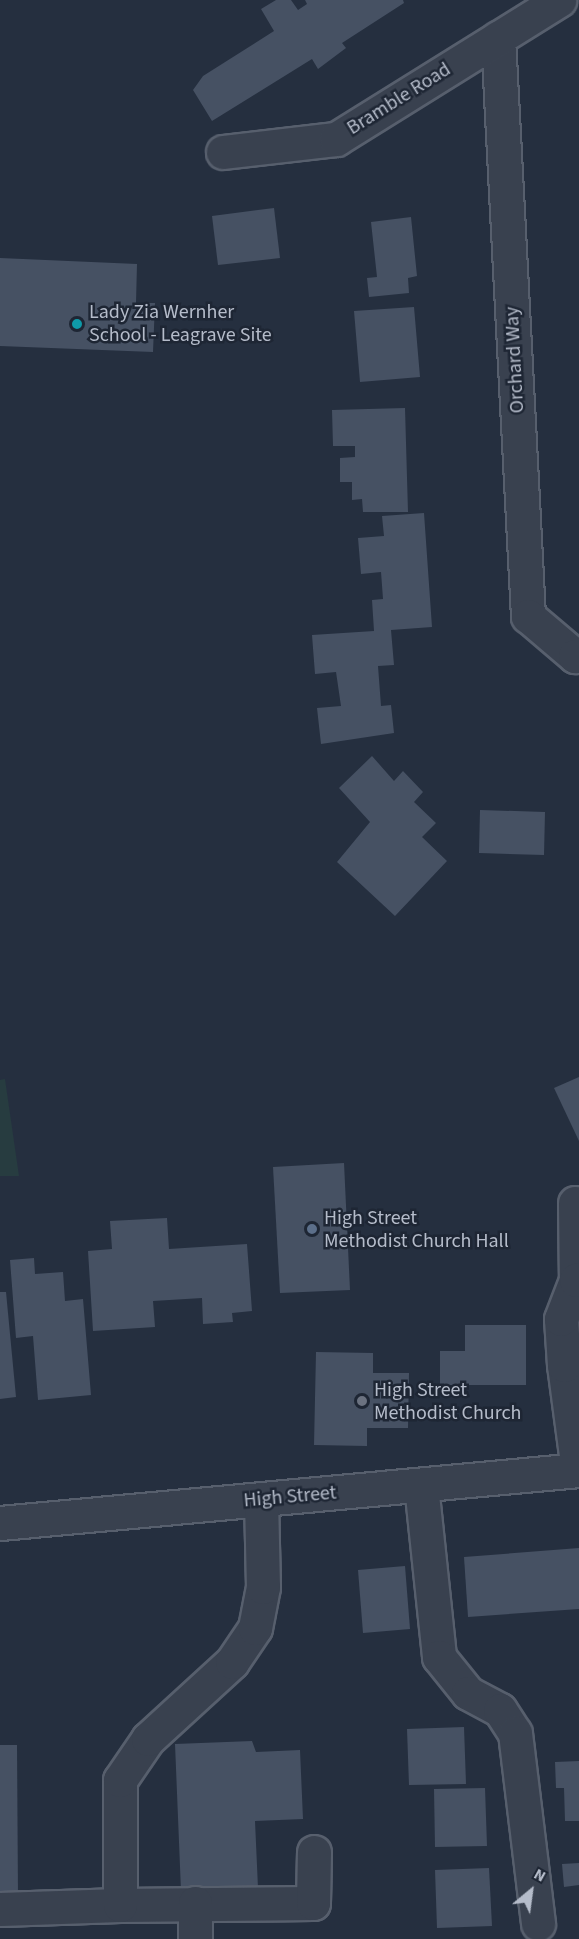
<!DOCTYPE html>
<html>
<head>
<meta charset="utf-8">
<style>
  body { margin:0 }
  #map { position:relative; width:579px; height:1939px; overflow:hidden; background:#252f3f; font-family:"Source Sans 3",sans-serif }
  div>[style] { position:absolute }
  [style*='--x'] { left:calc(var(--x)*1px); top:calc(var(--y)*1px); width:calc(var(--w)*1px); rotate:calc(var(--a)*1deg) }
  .green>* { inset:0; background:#273c40 }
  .building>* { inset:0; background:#465163 }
  .roads { filter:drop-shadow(2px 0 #575f6d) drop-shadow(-2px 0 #575f6d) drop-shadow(0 2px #575f6d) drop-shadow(0 -2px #575f6d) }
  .minor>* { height:33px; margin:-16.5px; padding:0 16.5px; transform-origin:16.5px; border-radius:16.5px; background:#39414f }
  .dots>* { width:16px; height:16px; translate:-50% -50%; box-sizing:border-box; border:3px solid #1e2634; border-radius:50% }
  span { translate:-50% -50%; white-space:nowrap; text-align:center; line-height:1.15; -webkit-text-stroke:5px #1e2634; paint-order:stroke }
  .street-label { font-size:20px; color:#b5bcca }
  .poi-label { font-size:20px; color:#b5bcca }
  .left { translate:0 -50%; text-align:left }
  .north { position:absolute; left:501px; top:1861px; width:60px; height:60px; -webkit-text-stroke:4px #1e2634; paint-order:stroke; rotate:29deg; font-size:16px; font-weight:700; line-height:24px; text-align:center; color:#b5bcca }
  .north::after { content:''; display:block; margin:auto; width:21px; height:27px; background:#b5bcca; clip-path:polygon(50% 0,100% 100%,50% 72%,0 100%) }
</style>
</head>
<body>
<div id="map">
  <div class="green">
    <div style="clip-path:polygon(5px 1079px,19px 1176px,0 1176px,0 1080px)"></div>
  </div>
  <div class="building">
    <div style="clip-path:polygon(276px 0,291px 0,298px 10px,307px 4px,305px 0,403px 0,404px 3px,342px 43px,346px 48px,318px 69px,312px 59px,212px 121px,193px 90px,203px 76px,274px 31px,261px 9px)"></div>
    <div style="clip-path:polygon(274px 208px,280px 258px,218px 265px,212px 216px)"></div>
    <div style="clip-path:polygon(411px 217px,417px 276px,408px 278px,409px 293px,369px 297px,367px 278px,377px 277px,371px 222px)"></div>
    <div style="clip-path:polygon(0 258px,137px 264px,136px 303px,155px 303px,153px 352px,0 346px)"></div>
    <div style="clip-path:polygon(414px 307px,420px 377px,360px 382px,354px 311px)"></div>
    <div style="clip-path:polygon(405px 408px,408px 512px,363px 512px,362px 499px,352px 500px,352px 482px,340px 482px,340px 458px,355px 457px,355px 446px,333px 446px,332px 410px)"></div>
    <div style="clip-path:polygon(424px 513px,432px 627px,391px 630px,394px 665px,378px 666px,381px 706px,391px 705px,394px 733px,321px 744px,317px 708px,341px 706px,336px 672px,315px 674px,312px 635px,374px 631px,372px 600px,383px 599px,381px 572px,361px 574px,358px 538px,384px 536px,382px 516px)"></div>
    <div style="clip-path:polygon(372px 756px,394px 781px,403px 771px,423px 792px,414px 802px,436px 823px,422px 837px,447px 861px,395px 916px,337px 862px,370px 822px,339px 788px)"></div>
    <div style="clip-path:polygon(480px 810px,545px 812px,544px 855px,479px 853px)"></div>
    <div style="clip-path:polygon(579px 1077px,579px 1141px,554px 1088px)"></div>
    <div style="clip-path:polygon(344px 1163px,350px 1290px,280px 1293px,273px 1167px)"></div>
    <div style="clip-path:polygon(167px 1218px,169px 1249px,247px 1244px,252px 1311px,232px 1313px,233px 1322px,203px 1324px,202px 1298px,153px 1301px,155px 1327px,93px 1331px,88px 1251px,112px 1249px,110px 1221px)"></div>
    <div style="clip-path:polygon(34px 1258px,35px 1274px,63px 1272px,65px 1301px,83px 1299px,91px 1395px,38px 1400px,33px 1336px,16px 1338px,10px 1260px)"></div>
    <div style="clip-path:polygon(0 1292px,6px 1292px,16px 1397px,0 1399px)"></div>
    <div style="clip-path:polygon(465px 1325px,526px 1325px,526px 1385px,440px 1385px,440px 1351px,465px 1351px)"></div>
    <div style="clip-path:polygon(316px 1352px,373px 1353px,373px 1373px,409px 1373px,408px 1428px,367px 1428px,367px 1446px,314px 1445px)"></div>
    <div style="clip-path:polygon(579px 1548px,579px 1609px,468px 1617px,464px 1557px)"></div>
    <div style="clip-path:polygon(405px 1566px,410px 1629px,363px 1633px,358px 1570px)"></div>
    <div style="clip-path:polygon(464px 1727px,466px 1784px,409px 1785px,407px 1729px)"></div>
    <div style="clip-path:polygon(252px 1741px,256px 1752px,300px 1750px,303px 1819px,255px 1821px,258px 1888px,181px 1891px,175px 1744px)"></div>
    <div style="clip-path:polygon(0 1745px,17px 1745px,18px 1897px,0 1897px)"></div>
    <div style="clip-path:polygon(579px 1761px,579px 1821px,565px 1821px,564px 1788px,556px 1788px,555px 1762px)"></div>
    <div style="clip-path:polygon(485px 1788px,487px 1846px,435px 1847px,434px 1789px)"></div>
    <div style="clip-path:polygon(579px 1863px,579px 1885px,564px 1887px,562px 1864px)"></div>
    <div style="clip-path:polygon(489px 1868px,492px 1926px,437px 1928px,435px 1870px)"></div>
  </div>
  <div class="roads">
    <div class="minor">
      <div style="--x:498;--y:38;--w:579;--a:87.03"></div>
      <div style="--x:528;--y:616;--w:62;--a:40.4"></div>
      <div style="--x:575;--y:656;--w:4;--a:0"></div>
      <div style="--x:223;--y:152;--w:114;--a:-6.6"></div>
      <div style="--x:336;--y:139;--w:263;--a:-31.9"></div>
      <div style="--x:575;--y:1203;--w:77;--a:89.3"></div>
      <div style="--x:578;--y:1470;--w:106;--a:-97.6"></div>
      <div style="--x:564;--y:1365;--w:46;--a:-93.7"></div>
      <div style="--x:561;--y:1319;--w:42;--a:-69"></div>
      <div style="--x:576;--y:1280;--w:3;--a:-18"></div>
      <div style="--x:421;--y:1485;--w:173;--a:84"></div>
      <div style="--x:439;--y:1657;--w:46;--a:51.1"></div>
      <div style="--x:468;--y:1693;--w:36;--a:28"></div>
      <div style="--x:500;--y:1710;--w:27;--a:57"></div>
      <div style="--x:515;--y:1733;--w:192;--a:83.1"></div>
      <div style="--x:0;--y:1523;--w:581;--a:-5.23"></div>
      <div style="--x:120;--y:1905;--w:193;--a:-0.6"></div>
      <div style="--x:313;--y:1903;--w:51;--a:-88.9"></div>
      <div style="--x:0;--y:1909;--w:120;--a:-1.9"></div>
      <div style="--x:120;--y:1905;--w:125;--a:-90"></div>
      <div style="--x:120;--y:1780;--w:50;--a:-55.7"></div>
      <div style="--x:148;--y:1739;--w:114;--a:-42.5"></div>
      <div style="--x:232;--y:1662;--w:41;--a:-55.9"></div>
      <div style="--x:255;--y:1628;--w:42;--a:-79"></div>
      <div style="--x:263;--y:1587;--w:87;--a:-91.3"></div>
      <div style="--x:195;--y:1939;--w:36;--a:-90"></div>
    </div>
  </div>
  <div class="dots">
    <div style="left:77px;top:324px;background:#0f9aa8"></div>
    <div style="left:312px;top:1229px;background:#5c6f8a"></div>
    <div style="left:362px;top:1401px;background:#6b7280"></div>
  </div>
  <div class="street-label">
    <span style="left:399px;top:99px;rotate:-32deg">Bramble Road</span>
    <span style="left:515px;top:360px;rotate:-93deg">Orchard Way</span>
    <span style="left:290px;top:1497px;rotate:-5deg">High Street</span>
  </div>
  <div class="poi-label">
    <span class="left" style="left:89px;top:324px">Lady Zia Wernher<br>School - Leagrave Site</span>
    <span class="left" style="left:324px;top:1230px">High Street<br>Methodist Church Hall</span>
    <span class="left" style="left:374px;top:1402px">High Street<br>Methodist Church</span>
  </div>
  <div class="north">N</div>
</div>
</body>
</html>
